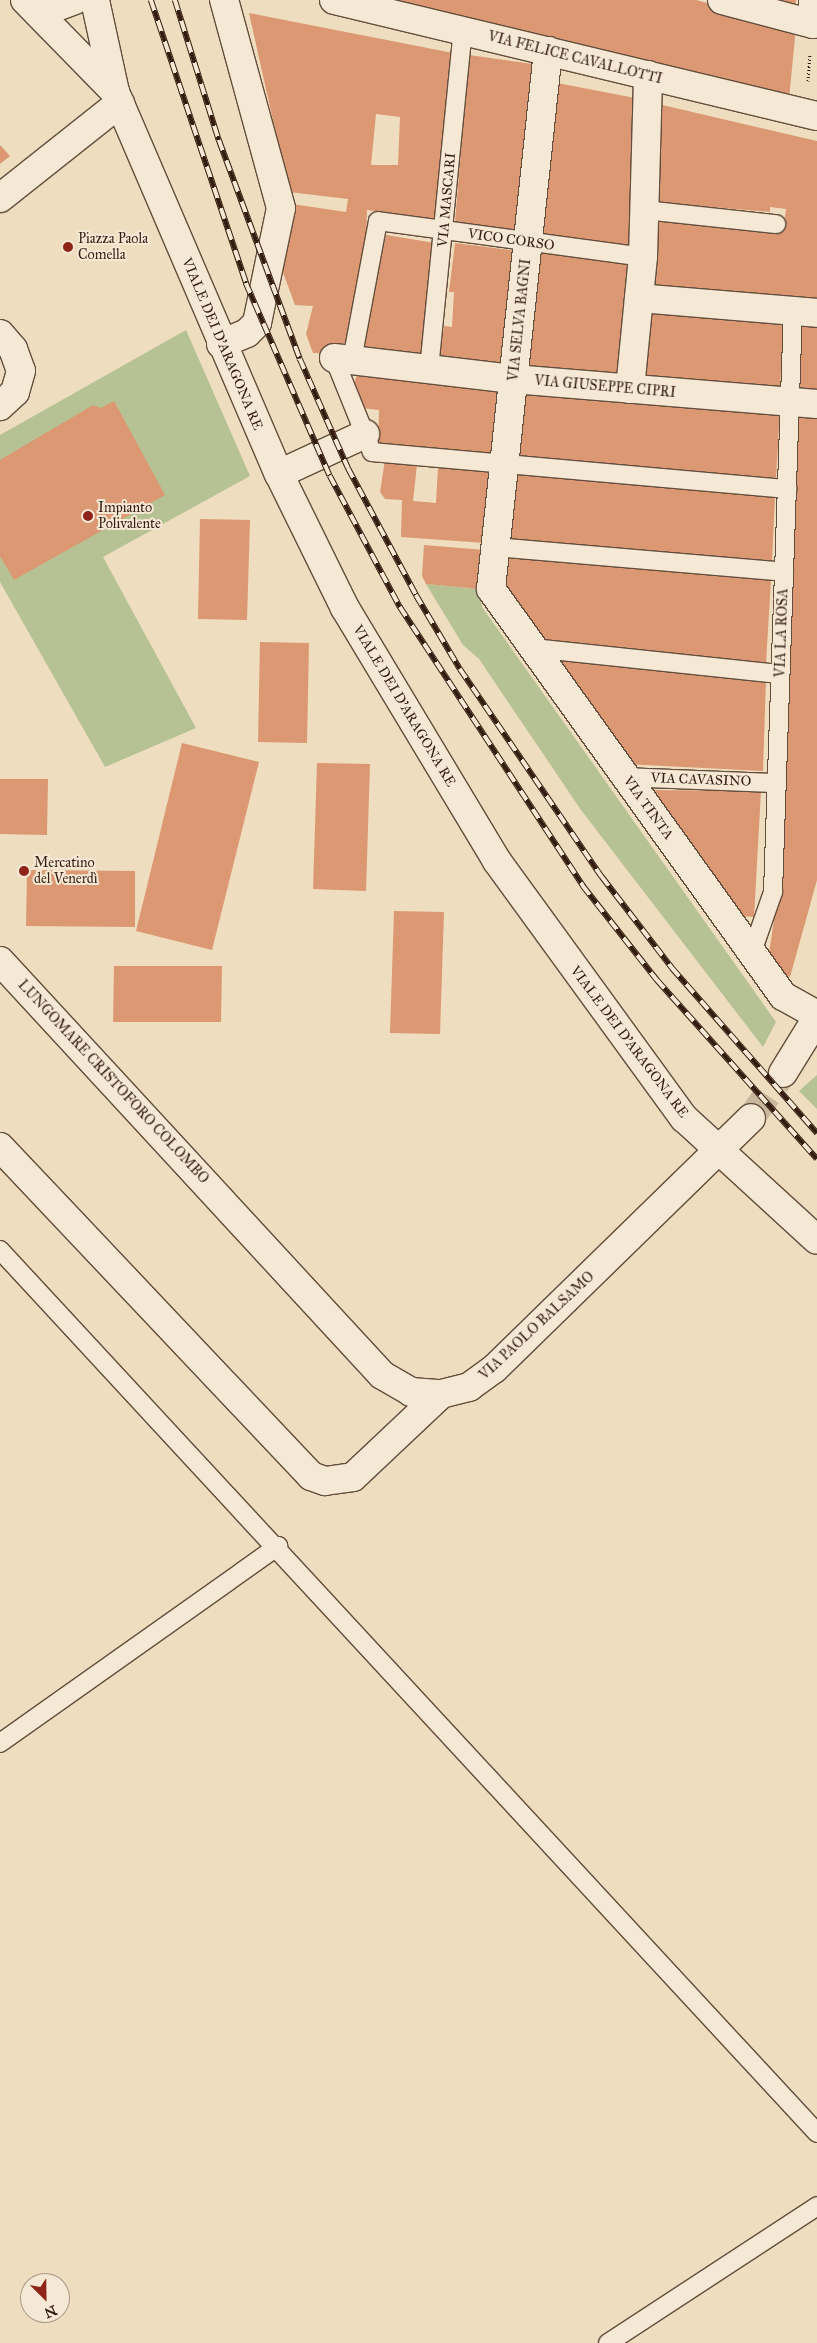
<!DOCTYPE html>
<html>
<head>
<meta charset="utf-8">
<style>
  body { margin:0 }
  #map { position:relative; width:817px; height:2343px; overflow:hidden; background:#efddbf; font-family:"IM FELL Great Primer",serif }
  div>[style] { position:absolute }
  [style*='--x'] { left:calc(var(--x)*1px); top:calc(var(--y)*1px); width:calc(var(--w)*1px); rotate:calc(var(--a)*1deg) }
  .green>* { inset:0; background:#b6c294 }
  .building>* { inset:0; background:#db9872 }
  .tertiary-tunnel>* { height:28px; margin-top:-14px; transform-origin:0; background:repeating-linear-gradient(90deg,#cab79c 0 28px,transparent 0 42px) }
  .path>* { height:3px; margin-top:-1.5px; transform-origin:0; background:repeating-linear-gradient(90deg,#341d10 0 1px,transparent 0 3.5px) }
  .roads { filter:drop-shadow(1px 0 #634d3c) drop-shadow(-1px 0 #634d3c) drop-shadow(0 1px #634d3c) drop-shadow(0 -1px #634d3c) }
  .service>* { height:18px; margin:-9px; padding:0 9px; transform-origin:9px; border-radius:9px; background:#f5e9d5 }
  .minor>* { height:28px; margin:-14px; padding:0 14px; transform-origin:14px; border-radius:14px; background:#f5e9d5 }
  .tertiary>* { height:28px; margin:-14px; padding:0 14px; transform-origin:14px; border-radius:14px; background:#f5e9d5 }
  .rail>* { height:5.5px; margin-top:-2.75px; transform-origin:0; background:repeating-linear-gradient(90deg,#f5e9d5 0 11px,#341d10 0 22px); box-sizing:border-box; border-block:1px solid #341d10 }
  .dots>* { width:14px; height:14px; translate:-50% -50%; box-sizing:border-box; border:2px solid #f5e9d5; border-radius:50% }
  span { translate:-50% -50%; white-space:nowrap; text-align:center; line-height:1.15; -webkit-text-stroke:4px #f5e9d5; paint-order:stroke }
  .street-label { font-size:14px; color:#341d10 }
  .poi-label { font-size:14px; color:#341d10 }
  .left { translate:0 -50%; text-align:left }
  .north { position:absolute; left:20px; top:2273px; width:50px; height:50px; box-sizing:border-box; background:#f5e9d5; border:1px solid #a89786; border-radius:50%; rotate:157deg; font-size:14px; font-weight:700; line-height:20px; text-align:center; color:#341d10 }
  .north::after { content:''; display:block; margin:auto; width:18px; height:22px; background:#8f2418; clip-path:polygon(50% 0,100% 100%,50% 72%,0 100%) }
</style>
</head>
<body>
<div id="map">
  <div class="green">
    <div style="clip-path:polygon(186px 330px,250px 476px,103px 557px,196px 728px,105px 767px,0 582px,0 435px)"></div>
    <div style="clip-path:polygon(426px 584px,480px 589px,482px 607px,776px 1022px,763px 1047px,581px 810px,479px 659px,463px 645px)"></div>
    <div style="clip-path:polygon(817px 1075px,817px 1109px,799px 1091px)"></div>
  </div>
  <div class="building">
    <div style="clip-path:polygon(380px 0,696px 0,796px 27px,789px 99px)"></div>
    <div style="clip-path:polygon(758px 0,796px 0,795px 9px)"></div>
    <div style="clip-path:polygon(evenodd,249px 13px,453px 53px,436px 220px,367px 210px,366px 246px,343px 354px,313px 353px,306px 334px,313px 306px,295px 305px,281px 267px,292px 204px,346px 212px,348px 199px,289px 192px,249px 13px,376px 114px,400px 117px,398px 165px,371px 165px,376px 114px)"></div>
    <div style="clip-path:polygon(469px 55px,539px 65px,520px 231px,455px 222px)"></div>
    <div style="clip-path:polygon(552px 82px,635px 98px,632px 247px,539px 235px)"></div>
    <div style="clip-path:polygon(658px 104px,817px 141px,817px 306px,650px 293px,652px 221px,783px 231px,786px 209px,770px 207px,770px 212px,653px 202px)"></div>
    <div style="clip-path:polygon(0 145px,10px 156px,0 164px)"></div>
    <div style="clip-path:polygon(386px 235px,435px 243px,422px 361px,360px 355px)"></div>
    <div style="clip-path:polygon(455px 243px,517px 251px,505px 371px,438px 363px,444px 326px,452px 327px,454px 292px,449px 292px)"></div>
    <div style="clip-path:polygon(538px 252px,634px 263px,621px 378px,525px 372px)"></div>
    <div style="clip-path:polygon(646px 308px,783px 322px,780px 393px,639px 381px)"></div>
    <div style="clip-path:polygon(796px 320px,817px 322px,817px 396px,796px 396px)"></div>
    <div style="clip-path:polygon(359px 368px,503px 387px,495px 459px,378px 448px,379px 410px,362px 408px,352px 390px)"></div>
    <div style="clip-path:polygon(522px 392px,780px 410px,776px 478px,518px 459px)"></div>
    <div style="clip-path:polygon(114px 401px,165px 495px,14px 580px,0 556px,0 460px,93px 405px,101px 408px)"></div>
    <div style="clip-path:polygon(797px 413px,817px 413px,817px 880px,790px 977px,767px 967px,778px 893px)"></div>
    <div style="clip-path:polygon(385px 460px,417px 465px,413px 501px,436px 503px,438px 467px,493px 472px,485px 543px,401px 537px,402px 500px,385px 499px,380px 492px)"></div>
    <div style="clip-path:polygon(511px 474px,775px 496px,772px 562px,508px 541px)"></div>
    <div style="clip-path:polygon(200px 519px,250px 520px,247px 620px,198px 619px)"></div>
    <div style="clip-path:polygon(424px 545px,485px 550px,480px 589px,426px 584px,422px 576px)"></div>
    <div style="clip-path:polygon(503px 556px,771px 580px,766px 663px,539px 640px,498px 590px)"></div>
    <div style="clip-path:polygon(260px 642px,309px 643px,307px 743px,258px 742px)"></div>
    <div style="clip-path:polygon(552px 660px,766px 680px,763px 771px,625px 764px)"></div>
    <div style="clip-path:polygon(182px 743px,259px 762px,212px 950px,136px 931px)"></div>
    <div style="clip-path:polygon(317px 763px,370px 764px,366px 891px,313px 889px)"></div>
    <div style="clip-path:polygon(0 779px,48px 779px,47px 835px,0 834px)"></div>
    <div style="clip-path:polygon(643px 790px,761px 791px,754px 917px,731px 915px)"></div>
    <div style="clip-path:polygon(27px 870px,135px 871px,135px 927px,26px 926px)"></div>
    <div style="clip-path:polygon(394px 911px,444px 912px,440px 1034px,390px 1033px)"></div>
    <div style="clip-path:polygon(114px 966px,222px 966px,221px 1022px,113px 1022px)"></div>
  </div>
  <div class="tertiary-tunnel">
    <div style="--x:751;--y:1118;--w:55;--a:-54.6"></div>
  </div>
  <div class="path">
    <div style="--x:808;--y:81;--w:26;--a:-86"></div>
  </div>
  <div class="roads">
    <div class="service">
      <div style="--x:644;--y:210;--w:133;--a:6.1"></div>
      <div style="--x:334;--y:358;--w:101;--a:68"></div>
      <div style="--x:372;--y:452;--w:417;--a:5.1"></div>
      <div style="--x:352;--y:360;--w:141;--a:-79.4"></div>
      <div style="--x:378;--y:221;--w:267;--a:7.7"></div>
      <div style="--x:429;--y:369;--w:341;--a:-84.3"></div>
      <div style="--x:495;--y:547;--w:290;--a:4.9"></div>
      <div style="--x:532;--y:648;--w:249;--a:6"></div>
      <div style="--x:625;--y:777;--w:152;--a:2.3"></div>
      <div style="--x:752;--y:952;--w:64;--a:-70.7"></div>
      <div style="--x:773;--y:892;--w:581;--a:-88.03"></div>
      <div style="--x:0;--y:1250;--w:1203;--a:47.22"></div>
      <div style="--x:0;--y:1743;--w:341;--a:-35.3"></div>
      <div style="--x:608;--y:2343;--w:250;--a:-33.2"></div>
    </div>
    <div class="minor">
      <div style="--x:25;--y:0;--w:129;--a:45.6"></div>
      <div style="--x:115;--y:92;--w:94;--a:-102.3"></div>
      <div style="--x:26;--y:0;--w:29;--a:16"></div>
      <div style="--x:54;--y:8;--w:22;--a:-21"></div>
      <div style="--x:334;--y:0;--w:497;--a:13.5"></div>
      <div style="--x:722;--y:0;--w:94;--a:14.8"></div>
      <div style="--x:813;--y:24;--w:24;--a:-90"></div>
      <div style="--x:548;--y:51;--w:541;--a:96.05"></div>
      <div style="--x:491;--y:589;--w:501;--a:54.34"></div>
      <div style="--x:783;--y:996;--w:39;--a:29"></div>
      <div style="--x:115;--y:92;--w:416;--a:66.8"></div>
      <div style="--x:279;--y:474;--w:149;--a:63.8"></div>
      <div style="--x:345;--y:608;--w:295;--a:59"></div>
      <div style="--x:497;--y:861;--w:318;--a:54"></div>
      <div style="--x:684;--y:1118;--w:180;--a:42.5"></div>
      <div style="--x:0;--y:198;--w:153;--a:-38.4"></div>
      <div style="--x:639;--y:298;--w:179;--a:4.8"></div>
      <div style="--x:0;--y:334;--w:20;--a:49"></div>
      <div style="--x:13;--y:349;--w:23;--a:70"></div>
      <div style="--x:21;--y:371;--w:22;--a:106"></div>
      <div style="--x:15;--y:392;--w:21;--a:137"></div>
      <div style="--x:221;--y:344;--w:28;--a:-23"></div>
      <div style="--x:247;--y:333;--w:14;--a:-45"></div>
      <div style="--x:257;--y:323;--w:117;--a:-78.2"></div>
      <div style="--x:281;--y:208;--w:216;--a:-105.3"></div>
      <div style="--x:334;--y:358;--w:180;--a:6.7"></div>
      <div style="--x:513;--y:379;--w:305;--a:4.7"></div>
      <div style="--x:630;--y:389;--w:133;--a:-84.4"></div>
      <div style="--x:643;--y:257;--w:182;--a:-88.4"></div>
      <div style="--x:279;--y:474;--w:95;--a:-24.9"></div>
      <div style="--x:0;--y:1147;--w:453;--a:46.6"></div>
      <div style="--x:311;--y:1476;--w:15;--a:20"></div>
      <div style="--x:325;--y:1481;--w:28;--a:-8"></div>
      <div style="--x:353;--y:1477;--w:121;--a:-43.3"></div>
    </div>
    <div class="tertiary">
      <div style="--x:0;--y:961;--w:563;--a:47.3"></div>
      <div style="--x:382;--y:1375;--w:34;--a:30"></div>
      <div style="--x:411;--y:1392;--w:30;--a:4"></div>
      <div style="--x:441;--y:1394;--w:29;--a:-14"></div>
      <div style="--x:469;--y:1387;--w:31;--a:-36"></div>
      <div style="--x:494;--y:1369;--w:359;--a:-44.3"></div>
      <div style="--x:783;--y:1073;--w:65;--a:-58.3"></div>
    </div>
  </div>
  <div class="rail">
    <div style="--x:151;--y:0;--w:299;--a:71.4"></div>
    <div style="--x:246;--y:283;--w:210;--a:66.5"></div>
    <div style="--x:330;--y:476;--w:149;--a:61.9"></div>
    <div style="--x:400;--y:607;--w:334;--a:56.7"></div>
    <div style="--x:583;--y:886;--w:120;--a:51.8"></div>
    <div style="--x:657;--y:980;--w:240;--a:48.2"></div>
    <div style="--x:175;--y:0;--w:147;--a:72.6"></div>
    <div style="--x:219;--y:140;--w:233;--a:69.7"></div>
    <div style="--x:300;--y:359;--w:119;--a:66.2"></div>
    <div style="--x:348;--y:468;--w:144;--a:61.8"></div>
    <div style="--x:416;--y:595;--w:86;--a:59.3"></div>
    <div style="--x:460;--y:669;--w:252;--a:55.7"></div>
    <div style="--x:602;--y:877;--w:115;--a:52.4"></div>
    <div style="--x:672;--y:968;--w:220;--a:48.7"></div>
  </div>
  <div class="dots">
    <div style="left:68px;top:247px;background:#8f2418"></div>
    <div style="left:88px;top:516px;background:#8f2418"></div>
    <div style="left:24px;top:871px;background:#8f2418"></div>
  </div>
  <div class="street-label">
    <span style="left:575px;top:58px;rotate:14deg">VIA FELICE CAVALLOTTI</span>
    <span style="left:447px;top:200px;rotate:-85deg">VIA MASCARI</span>
    <span style="left:511px;top:240px;rotate:8deg">VICO CORSO</span>
    <span style="left:520px;top:320px;rotate:-84deg">VIA SELVA BAGNI</span>
    <span style="left:222px;top:344px;rotate:67deg">VIALE DEI D'ARAGONA RE</span>
    <span style="left:605px;top:387px;rotate:5deg">VIA GIUSEPPE CIPRI</span>
    <span style="left:782px;top:633px;rotate:-88deg">VIA LA ROSA</span>
    <span style="left:404px;top:706px;rotate:59deg">VIALE DEI D'ARAGONA RE</span>
    <span style="left:701px;top:780px;rotate:2deg">VIA CAVASINO</span>
    <span style="left:648px;top:808px;rotate:54deg">VIA TINTA</span>
    <span style="left:629px;top:1042px;rotate:53deg">VIALE DEI D'ARAGONA RE</span>
    <span style="left:113px;top:1082px;rotate:47deg">LUNGOMARE CRISTOFORO COLOMBO</span>
    <span style="left:537px;top:1326px;rotate:-43deg">VIA PAOLO BALSAMO</span>
  </div>
  <div class="poi-label">
    <span class="left" style="left:78px;top:247px">Piazza Paola<br>Comella</span>
    <span class="left" style="left:98px;top:516px">Impianto<br>Polivalente</span>
    <span class="left" style="left:34px;top:871px">Mercatino<br>del Venerdì</span>
  </div>
  <div class="north">N</div>
</div>
</body>
</html>
